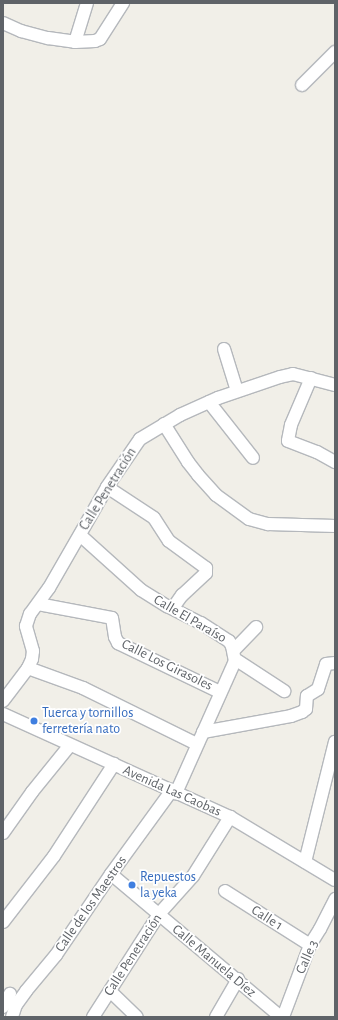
<!DOCTYPE html>
<html>
<head>
<meta charset="utf-8">
<style>
  body { margin:0 }
  #map { position:relative; width:338px; height:1020px; overflow:hidden; background:#f1efe8; font-family:"Alegreya Sans",sans-serif }
  div>[style] { position:absolute }
  [style*='--x'] { left:calc(var(--x)*1px); top:calc(var(--y)*1px); width:calc(var(--w)*1px); rotate:calc(var(--a)*1deg) }
  .roads { filter:drop-shadow(1px 0 #b5b8bc) drop-shadow(-1px 0 #b5b8bc) drop-shadow(0 1px #b5b8bc) drop-shadow(0 -1px #b5b8bc) }
  .minor>* { height:12px; margin:-6px; padding:0 6px; transform-origin:6px; border-radius:6px; background:#fff }
  .dots>* { width:11px; height:11px; translate:-50% -50%; box-sizing:border-box; border:2px solid #fff; border-radius:50% }
  span { translate:-50% -50%; white-space:nowrap; text-align:center; line-height:1.15; -webkit-text-stroke:3.5px #fff; paint-order:stroke }
  .street-label { font-size:14px; color:#5f6368 }
  .shop-label { font-size:14px; color:#366cbe }
  .left { translate:0 -50%; text-align:left }
  .frame { position:absolute; inset:0; border:4px solid #5f6368; pointer-events:none }
</style>
</head>
<body>
<div id="map">
  <div class="roads">
    <div class="minor">
      <div style="--x:3;--y:23;--w:20;--a:24"></div>
      <div style="--x:21;--y:31;--w:28;--a:15"></div>
      <div style="--x:48;--y:38;--w:27;--a:8"></div>
      <div style="--x:75;--y:42;--w:20;--a:-3"></div>
      <div style="--x:95;--y:41;--w:5;--a:-22"></div>
      <div style="--x:100;--y:39;--w:43;--a:-57.4"></div>
      <div style="--x:75;--y:42;--w:41;--a:-72.9"></div>
      <div style="--x:302;--y:85;--w:47;--a:-45"></div>
      <div style="--x:224;--y:349;--w:44;--a:72.8"></div>
      <div style="--x:311;--y:378;--w:51;--a:113.1"></div>
      <div style="--x:291;--y:425;--w:16;--a:101"></div>
      <div style="--x:288;--y:441;--w:31;--a:21"></div>
      <div style="--x:317;--y:452;--w:21;--a:29"></div>
      <div style="--x:209;--y:402;--w:71;--a:51.8"></div>
      <div style="--x:164;--y:424;--w:45;--a:57.7"></div>
      <div style="--x:188;--y:462;--w:16;--a:52"></div>
      <div style="--x:198;--y:475;--w:27;--a:48"></div>
      <div style="--x:216;--y:495;--w:41;--a:36"></div>
      <div style="--x:249;--y:519;--w:20;--a:15"></div>
      <div style="--x:268;--y:524;--w:67;--a:1.7"></div>
      <div style="--x:107;--y:487;--w:56;--a:33.4"></div>
      <div style="--x:154;--y:518;--w:27;--a:57"></div>
      <div style="--x:169;--y:541;--w:46;--a:36.1"></div>
      <div style="--x:206;--y:568;--w:5;--a:90"></div>
      <div style="--x:206;--y:573;--w:33;--a:137"></div>
      <div style="--x:182;--y:595;--w:16;--a:125"></div>
      <div style="--x:80;--y:535;--w:82;--a:42"></div>
      <div style="--x:141;--y:590;--w:31;--a:32"></div>
      <div style="--x:167;--y:606;--w:38;--a:27"></div>
      <div style="--x:201;--y:623;--w:33;--a:33"></div>
      <div style="--x:229;--y:641;--w:6;--a:59"></div>
      <div style="--x:232;--y:646;--w:15;--a:79"></div>
      <div style="--x:235;--y:661;--w:145;--a:114.1"></div>
      <div style="--x:38;--y:604;--w:75;--a:10.7"></div>
      <div style="--x:112;--y:618;--w:19;--a:81"></div>
      <div style="--x:115;--y:637;--w:7;--a:63"></div>
      <div style="--x:118;--y:643;--w:113;--a:25.7"></div>
      <div style="--x:234;--y:650;--w:32;--a:-46"></div>
      <div style="--x:235;--y:659;--w:59;--a:33.1"></div>
      <div style="--x:28;--y:668;--w:59;--a:20"></div>
      <div style="--x:83;--y:688;--w:127;--a:26.2"></div>
      <div style="--x:3;--y:701;--w:41;--a:-52.9"></div>
      <div style="--x:28;--y:668;--w:10;--a:-66"></div>
      <div style="--x:32;--y:659;--w:8;--a:-83"></div>
      <div style="--x:33;--y:651;--w:26;--a:-106"></div>
      <div style="--x:26;--y:626;--w:13;--a:-72"></div>
      <div style="--x:30;--y:614;--w:32;--a:-54"></div>
      <div style="--x:49;--y:588;--w:116;--a:-60.1"></div>
      <div style="--x:107;--y:487;--w:58;--a:-55.5"></div>
      <div style="--x:140;--y:439;--w:47;--a:-31"></div>
      <div style="--x:180;--y:415;--w:42;--a:-24.1"></div>
      <div style="--x:218;--y:398;--w:65;--a:-18.7"></div>
      <div style="--x:280;--y:377;--w:13;--a:-13"></div>
      <div style="--x:293;--y:374;--w:43;--a:14.7"></div>
      <div style="--x:3;--y:714;--w:249;--a:24.4"></div>
      <div style="--x:230;--y:817;--w:122;--a:31"></div>
      <div style="--x:203;--y:732;--w:89;--a:-10.3"></div>
      <div style="--x:291;--y:716;--w:12;--a:-20"></div>
      <div style="--x:302;--y:712;--w:5;--a:-37"></div>
      <div style="--x:306;--y:709;--w:13;--a:-86"></div>
      <div style="--x:307;--y:696;--w:13;--a:-32"></div>
      <div style="--x:318;--y:689;--w:26;--a:-72"></div>
      <div style="--x:326;--y:664;--w:9;--a:-6"></div>
      <div style="--x:3;--y:833;--w:50;--a:-54.7"></div>
      <div style="--x:32;--y:792;--w:60;--a:-51"></div>
      <div style="--x:305;--y:862;--w:124;--a:-76"></div>
      <div style="--x:111;--y:874;--w:222;--a:40.1"></div>
      <div style="--x:225;--y:891;--w:101;--a:32.4"></div>
      <div style="--x:3;--y:922;--w:83;--a:-52.3"></div>
      <div style="--x:54;--y:856;--w:110;--a:-56.9"></div>
      <div style="--x:110;--y:991;--w:37;--a:44"></div>
      <div style="--x:3;--y:1007;--w:15;--a:-62"></div>
      <div style="--x:12;--y:1017;--w:13;--a:-72"></div>
      <div style="--x:16;--y:1005;--w:17;--a:-54"></div>
      <div style="--x:26;--y:991;--w:47;--a:-50.2"></div>
      <div style="--x:56;--y:955;--w:98;--a:-55.8"></div>
      <div style="--x:111;--y:874;--w:104;--a:-54"></div>
      <div style="--x:93;--y:1017;--w:122;--a:-57.3"></div>
      <div style="--x:159;--y:914;--w:51;--a:-48.2"></div>
      <div style="--x:193;--y:876;--w:70;--a:-57.9"></div>
      <div style="--x:216;--y:1017;--w:44;--a:-59.9"></div>
      <div style="--x:283;--y:1017;--w:77;--a:-69.4"></div>
      <div style="--x:310;--y:945;--w:19;--a:-58"></div>
      <div style="--x:320;--y:929;--w:34;--a:-63"></div>
    </div>
  </div>
  <div class="dots">
    <div style="left:34px;top:721px;background:#3f7fe0"></div>
    <div style="left:132px;top:885px;background:#3f7fe0"></div>
  </div>
  <div class="street-label">
    <span style="left:108px;top:489px;rotate:-58deg">Calle Penetración</span>
    <span style="left:190px;top:619px;rotate:30deg">Calle El Paraíso</span>
    <span style="left:167px;top:665px;rotate:26deg">Calle Los Girasoles</span>
    <span style="left:172px;top:791px;rotate:24deg">Avenida Las Caobas</span>
    <span style="left:91px;top:904px;rotate:-55deg">Calle de los Maestros</span>
    <span style="left:267px;top:918px;rotate:32deg">Calle 1</span>
    <span style="left:133px;top:955px;rotate:-57deg">Calle Penetración</span>
    <span style="left:307px;top:957px;rotate:-66deg">Calle 3</span>
    <span style="left:214px;top:961px;rotate:40deg">Calle Manuela Díez</span>
  </div>
  <div class="shop-label">
    <span class="left" style="left:42px;top:721px">Tuerca y tornillos<br>ferretería nato</span>
    <span class="left" style="left:140px;top:885px">Repuestos<br>la yeka</span>
  </div>
  <div class="frame"></div>
</div>
</body>
</html>
